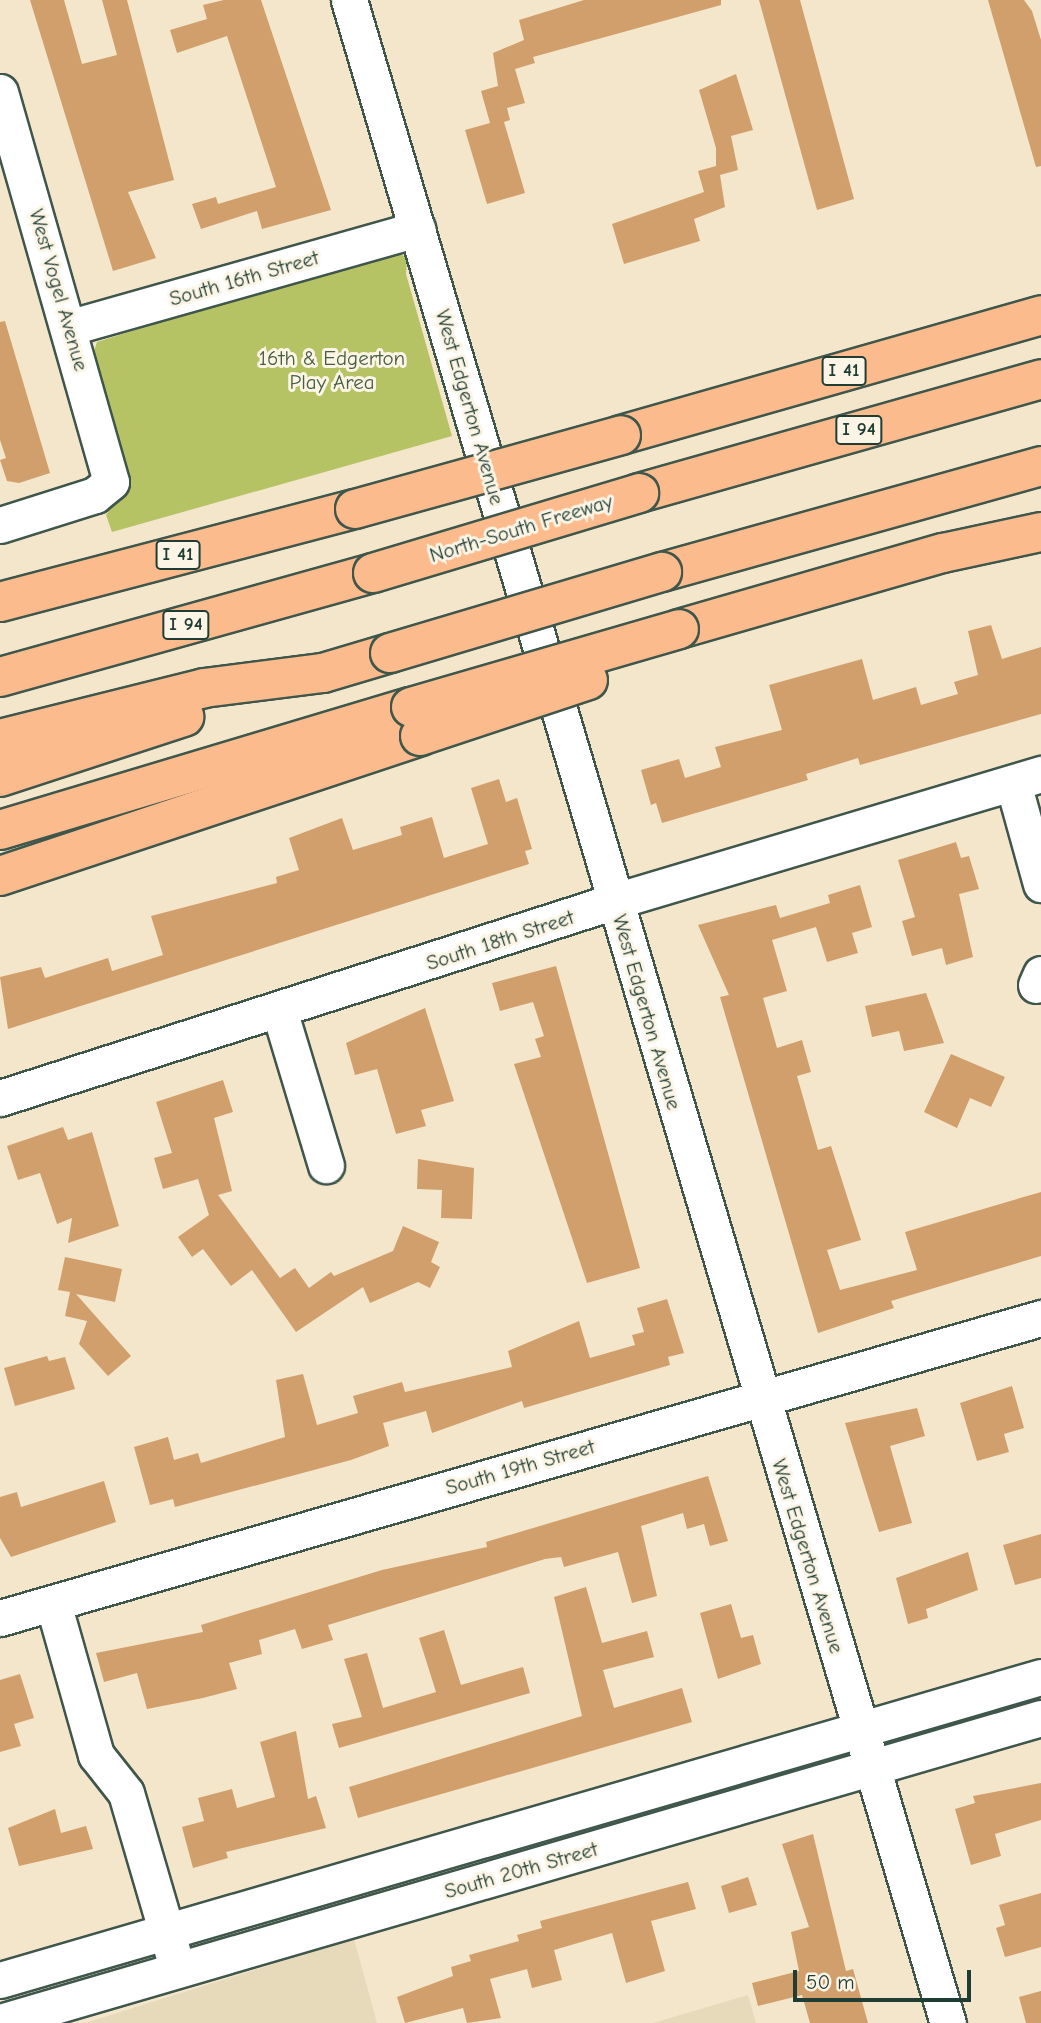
<!DOCTYPE html>
<html>
<head>
<meta charset="utf-8">
<style>
  body { margin:0 }
  #map { position:relative; width:1041px; height:2023px; overflow:hidden; background:#f4e6cb; font-family:"Comic Neue",sans-serif }
  div>[style] { position:absolute }
  [style*='--x'] { left:calc(var(--x)*1px); top:calc(var(--y)*1px); width:calc(var(--w)*1px); rotate:calc(var(--a)*1deg) }
  .built>* { inset:0; background:#e7daba }
  .green>* { inset:0; background:#b6c365 }
  .building>* { inset:0; background:#d19f6c }
  .roads { filter:drop-shadow(2px 0 #3f564b) drop-shadow(-2px 0 #3f564b) drop-shadow(0 2px #3f564b) drop-shadow(0 -2px #3f564b) }
  .minor>* { height:35px; margin:-17.5px; padding:0 17.5px; transform-origin:17.5px; border-radius:17.5px; background:#fff }
  .highway>* { height:38px; margin:-19px; padding:0 19px; transform-origin:19px; border-radius:19px; background:#fbbb8d }
  .bridges { filter:drop-shadow(2px 0 #3f564b) drop-shadow(-2px 0 #3f564b) drop-shadow(0 2px #3f564b) drop-shadow(0 -2px #3f564b) }
  .highway-bridge>* { height:38px; margin:-19px; padding:0 19px; transform-origin:19px; border-radius:19px; background:#fbbb8d }
  span { translate:-50% -50%; white-space:nowrap; text-align:center; line-height:1.15; -webkit-text-stroke:6px #fcf5e5; paint-order:stroke }
  .shield-label span { padding:2px 5px; background:#fcf5e5; border:2px solid; border-radius:5px; -webkit-text-stroke-width:0 }
  .shield-label { font-size:19px; color:#1f3d34; font-weight:700 }
  .street-label { font-size:21px; color:#1f3d34 }
  .park-label { font-size:21px; color:#455e40 }
  .scale { position:absolute; left:793px; top:1970px; width:178px; height:32px; box-sizing:border-box; border:4px solid #1f3d34; border-top:0; padding-left:9px; font-size:21px; line-height:24px; white-space:nowrap; color:#1f3d34; -webkit-text-stroke:5px #fcf5e5; paint-order:stroke }
</style>
</head>
<body>
<div id="map">
  <div class="built">
    <div style="clip-path:polygon(354px 1939px,377px 2023px,85px 2023px)"></div>
    <div style="clip-path:polygon(748px 1995px,756px 2023px,653px 2023px)"></div>
  </div>
  <div class="green">
    <div style="clip-path:polygon(392px 249px,407px 258px,406px 274px,452px 436px,112px 532px,106px 515px,124px 488px,125px 460px,92px 357px,97px 342px)"></div>
  </div>
  <div class="building">
    <div style="clip-path:polygon(30px 0,64px 0,82px 64px,117px 55px,102px 0,127px 0,174px 180px,128px 192px,156px 258px,113px 271px)"></div>
    <div style="clip-path:polygon(224px 0,261px 0,331px 210px,262px 229px,257px 211px,201px 229px,192px 204px,216px 197px,218px 204px,276px 187px,227px 36px,177px 53px,170px 30px,207px 19px,203px 5px)"></div>
    <div style="clip-path:polygon(584px 0,721px 0,721px 5px,533px 57px,535px 63px,515px 69px,525px 103px,507px 108px,510px 120px,504px 122px,525px 193px,487px 204px,465px 130px,490px 123px,481px 91px,498px 86px,493px 53px,524px 40px,519px 20px)"></div>
    <div style="clip-path:polygon(759px 0,800px 0,854px 199px,817px 210px)"></div>
    <div style="clip-path:polygon(988px 0,1024px 0,1032px 11px,1041px 40px,1041px 166px,1036px 167px)"></div>
    <div style="clip-path:polygon(736px 74px,753px 130px,731px 136px,738px 170px,720px 175px,725px 207px,694px 219px,700px 241px,624px 264px,612px 224px,704px 192px,698px 171px,716px 166px,716px 148px,699px 90px)"></div>
    <div style="clip-path:polygon(5px 321px,50px 473px,19px 483px,7px 481px,0 460px,6px 458px,0 440px,0 322px)"></div>
    <div style="clip-path:polygon(991px 625px,1002px 659px,1041px 647px,1041px 714px,860px 765px,858px 758px,806px 774px,808px 780px,662px 823px,656px 803px,651px 805px,641px 770px,679px 759px,685px 778px,721px 767px,715px 747px,782px 730px,769px 685px,862px 659px,873px 700px,916px 687px,921px 705px,958px 694px,954px 682px,978px 675px,968px 631px)"></div>
    <div style="clip-path:polygon(499px 779px,506px 802px,517px 798px,532px 849px,525px 851px,529px 864px,8px 1029px,0 977px,41px 967px,45px 978px,108px 958px,112px 971px,163px 955px,151px 916px,277px 883px,276px 877px,299px 870px,289px 838px,342px 818px,353px 850px,402px 835px,400px 827px,432px 817px,444px 858px,488px 844px,471px 788px)"></div>
    <div style="clip-path:polygon(956px 842px,961px 858px,969px 856px,979px 889px,959px 894px,973px 957px,946px 965px,942px 948px,912px 956px,902px 921px,915px 917px,898px 860px)"></div>
    <div style="clip-path:polygon(860px 885px,872px 927px,852px 933px,858px 953px,827px 962px,816px 927px,772px 940px,787px 991px,763px 998px,777px 1048px,802px 1040px,811px 1072px,797px 1076px,818px 1150px,831px 1146px,861px 1240px,827px 1250px,840px 1290px,917px 1270px,905px 1232px,1041px 1192px,1041px 1256px,891px 1301px,894px 1308px,818px 1333px,720px 997px,729px 995px,698px 925px,776px 905px,780px 918px,830px 903px,828px 895px)"></div>
    <div style="clip-path:polygon(556px 966px,640px 1268px,587px 1283px,514px 1064px,541px 1057px,535px 1039px,544px 1036px,533px 1002px,500px 1011px,492px 983px)"></div>
    <div style="clip-path:polygon(926px 993px,944px 1043px,904px 1051px,899px 1031px,872px 1037px,865px 1006px)"></div>
    <div style="clip-path:polygon(425px 1008px,454px 1101px,421px 1110px,426px 1126px,396px 1134px,377px 1069px,355px 1075px,346px 1043px)"></div>
    <div style="clip-path:polygon(951px 1054px,1005px 1077px,991px 1107px,970px 1098px,957px 1128px,924px 1112px)"></div>
    <div style="clip-path:polygon(223px 1080px,233px 1112px,214px 1118px,232px 1191px,218px 1195px,280px 1278px,295px 1268px,309px 1288px,331px 1272px,334px 1276px,393px 1251px,403px 1226px,439px 1242px,431px 1262px,440px 1267px,430px 1288px,418px 1282px,370px 1303px,363px 1287px,296px 1332px,252px 1270px,231px 1286px,203px 1249px,192px 1257px,178px 1237px,209px 1215px,198px 1179px,163px 1189px,154px 1158px,172px 1153px,156px 1102px)"></div>
    <div style="clip-path:polygon(63px 1127px,68px 1140px,92px 1132px,119px 1226px,68px 1243px,72px 1218px,57px 1224px,40px 1173px,18px 1180px,7px 1146px)"></div>
    <div style="clip-path:polygon(418px 1159px,474px 1168px,472px 1219px,441px 1218px,442px 1190px,417px 1189px)"></div>
    <div style="clip-path:polygon(65px 1257px,122px 1269px,115px 1302px,76px 1294px,131px 1356px,108px 1376px,79px 1344px,87px 1321px,65px 1316px,70px 1292px,58px 1290px)"></div>
    <div style="clip-path:polygon(667px 1299px,684px 1353px,668px 1357px,670px 1365px,524px 1408px,522px 1401px,432px 1433px,426px 1411px,383px 1423px,389px 1446px,351px 1460px,175px 1507px,173px 1499px,150px 1505px,134px 1447px,168px 1437px,174px 1460px,198px 1453px,201px 1463px,285px 1437px,276px 1380px,303px 1374px,317px 1425px,358px 1413px,353px 1396px,402px 1382px,405px 1392px,512px 1367px,508px 1351px,579px 1321px,590px 1358px,635px 1345px,632px 1335px,644px 1332px,637px 1308px)"></div>
    <div style="clip-path:polygon(47px 1356px,49px 1361px,65px 1357px,75px 1389px,15px 1406px,4px 1368px)"></div>
    <div style="clip-path:polygon(1012px 1386px,1024px 1428px,1004px 1434px,1009px 1452px,977px 1461px,960px 1403px)"></div>
    <div style="clip-path:polygon(917px 1408px,925px 1436px,890px 1446px,912px 1523px,879px 1532px,845px 1423px)"></div>
    <div style="clip-path:polygon(708px 1476px,728px 1541px,710px 1546px,704px 1524px,687px 1529px,683px 1513px,641px 1526px,657px 1596px,632px 1603px,618px 1552px,564px 1567px,561px 1557px,545px 1559px,328px 1625px,333px 1640px,302px 1649px,295px 1629px,259px 1640px,262px 1654px,229px 1663px,237px 1689px,203px 1698px,147px 1709px,137px 1673px,104px 1682px,96px 1653px,203px 1632px,201px 1625px,382px 1570px,487px 1547px,486px 1542px)"></div>
    <div style="clip-path:polygon(104px 1481px,116px 1522px,11px 1557px,0 1538px,0 1497px,17px 1492px,21px 1507px)"></div>
    <div style="clip-path:polygon(1041px 1534px,1041px 1578px,1015px 1585px,1003px 1545px)"></div>
    <div style="clip-path:polygon(968px 1552px,978px 1590px,926px 1609px,928px 1618px,908px 1624px,896px 1578px)"></div>
    <div style="clip-path:polygon(586px 1587px,602px 1643px,647px 1631px,654px 1657px,603px 1670px,614px 1708px,682px 1688px,692px 1722px,358px 1818px,349px 1787px,582px 1716px,554px 1597px)"></div>
    <div style="clip-path:polygon(731px 1604px,741px 1638px,753px 1635px,761px 1664px,718px 1679px,700px 1613px)"></div>
    <div style="clip-path:polygon(444px 1630px,461px 1685px,523px 1667px,530px 1693px,339px 1748px,332px 1724px,362px 1717px,344px 1659px,367px 1653px,383px 1708px,436px 1692px,419px 1638px)"></div>
    <div style="clip-path:polygon(20px 1674px,34px 1718px,14px 1724px,21px 1746px,0 1752px,0 1680px)"></div>
    <div style="clip-path:polygon(296px 1731px,308px 1799px,316px 1796px,326px 1828px,226px 1852px,228px 1858px,193px 1868px,182px 1827px,204px 1821px,198px 1798px,232px 1789px,237px 1808px,275px 1797px,260px 1742px)"></div>
    <div style="clip-path:polygon(1041px 1783px,1041px 1820px,995px 1834px,1001px 1856px,971px 1865px,955px 1809px,975px 1803px,973px 1796px)"></div>
    <div style="clip-path:polygon(55px 1809px,61px 1833px,86px 1826px,93px 1849px,19px 1866px,8px 1828px)"></div>
    <div style="clip-path:polygon(813px 1834px,846px 1971px,853px 1969px,868px 2023px,810px 2023px,802px 1995px,758px 2006px,752px 1983px,799px 1971px,791px 1932px,809px 1927px,782px 1844px)"></div>
    <div style="clip-path:polygon(748px 1877px,757px 1905px,729px 1913px,721px 1886px)"></div>
    <div style="clip-path:polygon(688px 1882px,696px 1909px,651px 1921px,665px 1971px,626px 1983px,612px 1933px,554px 1950px,562px 1980px,532px 1988px,527px 1969px,490px 1979px,501px 2018px,467px 2023px,463px 2008px,405px 2023px,397px 1997px,453px 1976px,451px 1967px,471px 1961px,469px 1955px,519px 1941px,517px 1935px,542px 1928px,540px 1921px)"></div>
    <div style="clip-path:polygon(1041px 1893px,1041px 1947px,1005px 1957px,996px 1928px,1005px 1925px,999px 1905px)"></div>
    <div style="clip-path:polygon(1041px 1991px,1041px 2023px,1026px 2023px,1019px 1997px)"></div>
  </div>
  <div class="roads">
    <div class="minor">
      <div style="--x:349;--y:0;--w:2110;--a:73.51"></div>
      <div style="--x:0;--y:92;--w:405;--a:74.1"></div>
      <div style="--x:111;--y:482;--w:21;--a:141"></div>
      <div style="--x:95;--y:495;--w:100;--a:162.5"></div>
      <div style="--x:71;--y:327;--w:360;--a:-15.8"></div>
      <div style="--x:1013;--y:783;--w:105;--a:74.5"></div>
      <div style="--x:1036;--y:985;--w:12;--a:-66"></div>
      <div style="--x:280;--y:1013;--w:159;--a:73.2"></div>
      <div style="--x:0;--y:1098;--w:646;--a:-17.76"></div>
      <div style="--x:615;--y:901;--w:445;--a:-16.6"></div>
      <div style="--x:53;--y:1603;--w:158;--a:74.2"></div>
      <div style="--x:96;--y:1755;--w:48;--a:51.7"></div>
      <div style="--x:126;--y:1793;--w:168;--a:73.7"></div>
      <div style="--x:0;--y:1618;--w:1083;--a:-16.08"></div>
      <div style="--x:0;--y:1980;--w:1084;--a:-16.23"></div>
      <div style="--x:0;--y:2022;--w:1084;--a:-16.28"></div>
    </div>
    <div class="highway">
      <div style="--x:621;--y:435;--w:437;--a:-15.9"></div>
      <div style="--x:639;--y:493;--w:418;--a:-15.8"></div>
      <div style="--x:662;--y:572;--w:394;--a:-15.6"></div>
      <div style="--x:0;--y:602;--w:367;--a:-14.7"></div>
      <div style="--x:679;--y:629;--w:275;--a:-16.1"></div>
      <div style="--x:943;--y:553;--w:100;--a:-12.1"></div>
      <div style="--x:0;--y:677;--w:387;--a:-15.6"></div>
      <div style="--x:0;--y:739;--w:210;--a:-14"></div>
      <div style="--x:204;--y:688;--w:120;--a:-7.2"></div>
      <div style="--x:323;--y:673;--w:70;--a:-16.6"></div>
      <div style="--x:0;--y:777;--w:194;--a:-18.1"></div>
      <div style="--x:0;--y:830;--w:429;--a:-16.7"></div>
      <div style="--x:0;--y:876;--w:443;--a:-18.4"></div>
    </div>
  </div>
  <div class="bridges">
    <div class="highway-bridge">
      <div style="--x:355;--y:509;--w:276;--a:-15.5"></div>
      <div style="--x:373;--y:573;--w:278;--a:-16.7"></div>
      <div style="--x:390;--y:653;--w:284;--a:-16.6"></div>
      <div style="--x:411;--y:707;--w:279;--a:-16.2"></div>
      <div style="--x:420;--y:736;--w:177;--a:-18.4"></div>
    </div>
  </div>
  <div class="shield-label">
    <span style="left:844px;top:371px">I 41</span>
    <span style="left:859px;top:430px">I 94</span>
    <span style="left:178px;top:555px">I 41</span>
    <span style="left:186px;top:625px">I 94</span>
  </div>
  <div class="street-label">
    <span style="left:244px;top:278px;rotate:-16deg">South 16th Street</span>
    <span style="left:59px;top:290px;rotate:74deg">West Vogel Avenue</span>
    <span style="left:470px;top:407px;rotate:74deg">West Edgerton Avenue</span>
    <span style="left:521px;top:528px;rotate:-17deg">North-South Freeway</span>
    <span style="left:500px;top:940px;rotate:-18deg">South 18th Street</span>
    <span style="left:647px;top:1012px;rotate:74deg">West Edgerton Avenue</span>
    <span style="left:520px;top:1467px;rotate:-16deg">South 19th Street</span>
    <span style="left:808px;top:1556px;rotate:73deg">West Edgerton Avenue</span>
    <span style="left:521px;top:1870px;rotate:-16deg">South 20th Street</span>
  </div>
  <div class="park-label">
    <span style="left:332px;top:370px">16th &amp; Edgerton<br>Play Area</span>
  </div>
  <div class="scale">50 m</div>
</div>
</body>
</html>
